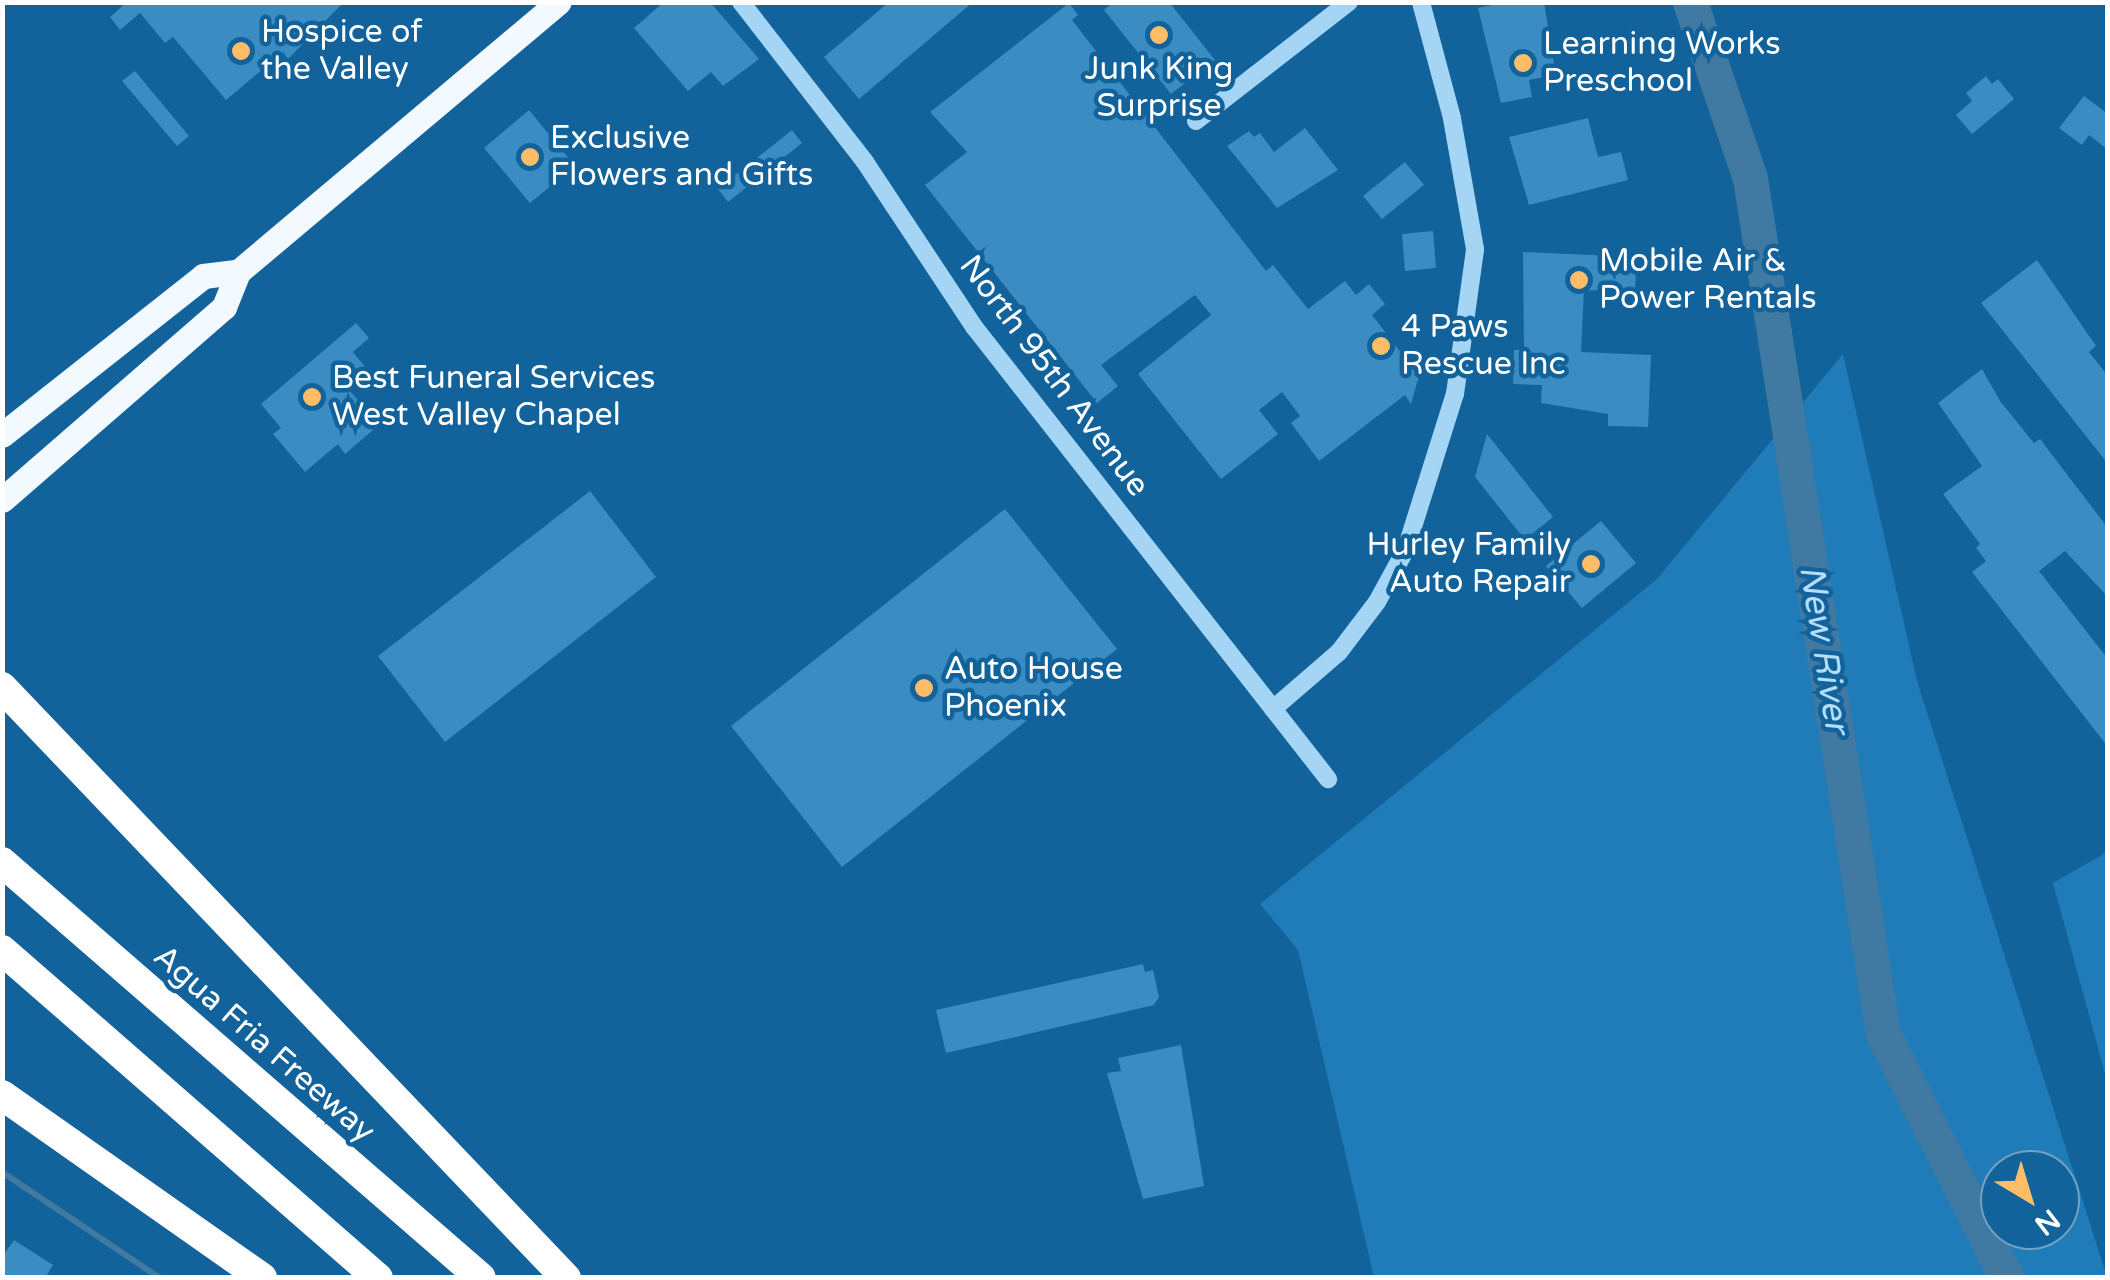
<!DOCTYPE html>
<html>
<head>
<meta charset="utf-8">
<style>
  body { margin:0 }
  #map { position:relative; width:2110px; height:1280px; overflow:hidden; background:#12629b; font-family:"Varela Round",sans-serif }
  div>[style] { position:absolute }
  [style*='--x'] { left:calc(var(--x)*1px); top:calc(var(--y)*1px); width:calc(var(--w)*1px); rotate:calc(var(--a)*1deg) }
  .green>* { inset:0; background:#207cb8 }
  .stream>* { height:6px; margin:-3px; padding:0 3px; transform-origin:3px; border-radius:3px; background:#4079a1 }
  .river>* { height:35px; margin:-17.5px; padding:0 17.5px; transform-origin:17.5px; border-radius:17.5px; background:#4079a1 }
  .building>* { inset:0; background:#3a8cc2 }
  .minor>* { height:18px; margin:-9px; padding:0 9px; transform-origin:9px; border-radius:9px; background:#a5d5f4 }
  .major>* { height:25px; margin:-12.5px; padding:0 12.5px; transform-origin:12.5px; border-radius:12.5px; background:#f2f9ff }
  .highway>* { height:30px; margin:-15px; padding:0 15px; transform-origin:15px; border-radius:15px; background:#fff }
  .dots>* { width:28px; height:28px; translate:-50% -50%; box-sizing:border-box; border:5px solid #12629b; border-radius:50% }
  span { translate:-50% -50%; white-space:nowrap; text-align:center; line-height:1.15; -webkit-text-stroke:9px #12629b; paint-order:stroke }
  .poi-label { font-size:32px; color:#fff }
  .left { translate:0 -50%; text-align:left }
  .right { translate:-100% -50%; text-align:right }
  .street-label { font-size:32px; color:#fff }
  .water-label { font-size:35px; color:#b2defa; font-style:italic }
  .frame { position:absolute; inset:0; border:5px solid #fff; pointer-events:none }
  .north { position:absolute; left:1980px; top:1150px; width:100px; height:100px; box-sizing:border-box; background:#12629b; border:2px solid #71a1c3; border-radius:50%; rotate:142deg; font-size:28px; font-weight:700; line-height:40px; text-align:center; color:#fff }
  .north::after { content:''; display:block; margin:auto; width:35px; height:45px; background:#ffbd68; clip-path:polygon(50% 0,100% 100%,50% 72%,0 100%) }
</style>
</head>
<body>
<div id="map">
  <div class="green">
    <div style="clip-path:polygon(evenodd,1843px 354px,1917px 681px,2107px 1277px,1374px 1277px,1298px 950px,1260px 904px,1657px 579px,1843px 354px,2000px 1170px,2060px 1170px,2060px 1230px,2000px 1230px,2000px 1170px)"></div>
    <div style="clip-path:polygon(2107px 852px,2107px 1081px,2053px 883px)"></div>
  </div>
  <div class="stream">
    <div style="--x:2;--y:1172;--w:190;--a:33.9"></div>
  </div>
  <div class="river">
    <div style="--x:1690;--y:2;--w:186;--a:71.2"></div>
    <div style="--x:1750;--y:178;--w:866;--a:81.17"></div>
    <div style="--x:1883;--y:1034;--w:274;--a:63.1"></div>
  </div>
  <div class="building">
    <div style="clip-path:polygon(127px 2px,344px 2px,288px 59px,283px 52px,226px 100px,173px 37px,165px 43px,140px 13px,120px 30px,110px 17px)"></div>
    <div style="clip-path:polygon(664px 2px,710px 2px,759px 59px,723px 86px,711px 72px,688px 91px,634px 28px)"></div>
    <div style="clip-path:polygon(889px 2px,973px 2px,859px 99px,824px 57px)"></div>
    <div style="clip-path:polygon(1113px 2px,1169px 2px,1215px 60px,1171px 94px,1104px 10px)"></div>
    <div style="clip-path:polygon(1506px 2px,1544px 2px,1556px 75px,1529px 80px,1532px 97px,1501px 103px,1478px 8px)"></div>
    <div style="clip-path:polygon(1069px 3px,1078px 15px,1072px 20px,1266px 271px,1273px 265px,1308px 309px,1345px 281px,1356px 295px,1369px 284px,1385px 304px,1372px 315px,1419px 376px,1411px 404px,1405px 395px,1319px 461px,1291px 423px,1300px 416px,1282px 392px,1259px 410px,1278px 434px,1221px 479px,1138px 374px,1211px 315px,1195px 295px,1101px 365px,1118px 386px,1097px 403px,925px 185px,967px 152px,930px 112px)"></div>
    <div style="clip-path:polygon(135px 71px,189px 136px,177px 146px,122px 81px)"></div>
    <div style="clip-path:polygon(1986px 76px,1992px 84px,1998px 79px,2014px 99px,1972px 134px,1956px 115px,1972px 101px,1966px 93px)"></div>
    <div style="clip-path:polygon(2084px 96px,2108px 114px,2108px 150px,2089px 135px,2082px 145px,2059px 128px)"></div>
    <div style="clip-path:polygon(529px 110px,575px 166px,530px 203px,484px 148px)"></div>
    <div style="clip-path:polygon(1588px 118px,1598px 157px,1621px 152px,1628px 180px,1529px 205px,1509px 137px)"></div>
    <div style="clip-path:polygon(1305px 128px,1338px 170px,1277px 208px,1227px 146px,1249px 131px,1254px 137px,1260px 133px,1274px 152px)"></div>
    <div style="clip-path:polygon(792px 130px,802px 143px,728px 202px,718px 189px)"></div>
    <div style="clip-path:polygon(1405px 162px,1424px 185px,1382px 219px,1363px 196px)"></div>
    <div style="clip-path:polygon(1433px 231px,1436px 268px,1405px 271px,1402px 234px)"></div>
    <div style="clip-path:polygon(1523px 252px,1614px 256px,1613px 271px,1636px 272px,1635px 292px,1584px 290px,1581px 352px,1651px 355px,1648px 427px,1608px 426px,1608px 414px,1541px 403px,1542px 385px,1513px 384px,1514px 350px,1524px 350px)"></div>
    <div style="clip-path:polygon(2037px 260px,2096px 346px,2089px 352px,2108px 376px,2108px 464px,1981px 303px)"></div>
    <div style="clip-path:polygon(356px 323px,369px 338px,353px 352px,370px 373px,350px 391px,379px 425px,345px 454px,338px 444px,305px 472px,273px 434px,281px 428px,261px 404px)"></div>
    <div style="clip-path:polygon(1982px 369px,2000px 401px,2034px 443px,2040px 439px,2108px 528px,2108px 597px,2065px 551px,2039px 571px,2108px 659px,2108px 747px,1972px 572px,1986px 561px,1976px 548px,1980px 544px,1943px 494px,1982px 466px,1938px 403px)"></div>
    <div style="clip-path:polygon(1487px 434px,1553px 517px,1525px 540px,1475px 477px)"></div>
    <div style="clip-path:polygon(590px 491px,656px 577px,445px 742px,378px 656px)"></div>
    <div style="clip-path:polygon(1005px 509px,1117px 649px,842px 867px,731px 726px)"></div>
    <div style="clip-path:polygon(1601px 521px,1636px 563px,1582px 608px,1546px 566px)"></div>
    <div style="clip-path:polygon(1143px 964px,1145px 972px,1153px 970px,1159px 997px,1154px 1005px,946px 1053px,936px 1010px)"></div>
    <div style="clip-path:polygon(1181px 1045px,1204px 1186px,1143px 1199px,1107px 1073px,1121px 1071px,1118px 1058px)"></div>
    <div style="clip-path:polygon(14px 1240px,53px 1265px,45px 1278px,2px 1278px,2px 1257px)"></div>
  </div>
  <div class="minor">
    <div style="--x:741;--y:2;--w:202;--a:52.2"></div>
    <div style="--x:865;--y:162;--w:199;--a:56.5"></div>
    <div style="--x:975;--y:328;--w:573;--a:51.95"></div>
    <div style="--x:1196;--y:121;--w:194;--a:-37.9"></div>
    <div style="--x:1273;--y:709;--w:87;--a:-40.8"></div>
    <div style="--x:1339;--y:652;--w:63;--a:-52.8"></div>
    <div style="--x:1377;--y:602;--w:60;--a:-61.3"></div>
    <div style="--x:1406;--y:549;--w:163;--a:-72.5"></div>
    <div style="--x:1455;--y:394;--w:146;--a:-82.1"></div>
    <div style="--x:1475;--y:249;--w:133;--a:-100"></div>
    <div style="--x:1452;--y:118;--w:120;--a:-105"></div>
  </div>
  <div class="major">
    <div style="--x:2;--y:435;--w:256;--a:-38.3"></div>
    <div style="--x:203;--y:276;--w:35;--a:-7"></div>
    <div style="--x:2;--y:500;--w:294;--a:-41"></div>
    <div style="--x:224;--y:307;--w:38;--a:-68"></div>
    <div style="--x:238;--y:272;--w:419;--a:-40.1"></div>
  </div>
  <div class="highway">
    <div style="--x:2;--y:687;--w:817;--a:46.34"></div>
    <div style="--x:2;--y:862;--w:634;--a:40.97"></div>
    <div style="--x:2;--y:950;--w:499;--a:41.1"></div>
    <div style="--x:2;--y:1095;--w:318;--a:35.1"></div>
  </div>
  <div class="dots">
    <div style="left:1159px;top:35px;background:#ffbd68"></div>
    <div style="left:241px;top:51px;background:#ffbd68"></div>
    <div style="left:1523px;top:63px;background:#ffbd68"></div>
    <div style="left:530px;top:157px;background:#ffbd68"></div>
    <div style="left:1579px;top:280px;background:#ffbd68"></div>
    <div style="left:1381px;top:346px;background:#ffbd68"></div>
    <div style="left:312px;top:397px;background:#ffbd68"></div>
    <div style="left:1591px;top:564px;background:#ffbd68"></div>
    <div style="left:924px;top:688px;background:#ffbd68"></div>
  </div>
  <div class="poi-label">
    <span class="left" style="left:261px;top:51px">Hospice of<br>the Valley</span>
    <span class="left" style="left:1543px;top:63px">Learning Works<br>Preschool</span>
    <span style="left:1159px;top:88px">Junk King<br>Surprise</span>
    <span class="left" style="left:550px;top:157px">Exclusive<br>Flowers and Gifts</span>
    <span class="left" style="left:1599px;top:280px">Mobile Air &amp;<br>Power Rentals</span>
    <span class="left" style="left:1401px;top:346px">4 Paws<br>Rescue Inc</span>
    <span class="left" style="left:332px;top:397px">Best Funeral Services<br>West Valley Chapel</span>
    <span class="right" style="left:1571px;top:564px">Hurley Family<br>Auto Repair</span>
    <span class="left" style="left:944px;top:688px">Auto House<br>Phoenix</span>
  </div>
  <div class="street-label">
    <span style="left:1054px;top:376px;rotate:53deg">North 95th Avenue</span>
    <span style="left:264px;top:1044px;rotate:41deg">Agua Fria Freeway</span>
  </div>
  <div class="water-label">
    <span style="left:1824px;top:649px;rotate:81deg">New River</span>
  </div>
  <div class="frame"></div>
  <div class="north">N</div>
</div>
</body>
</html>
